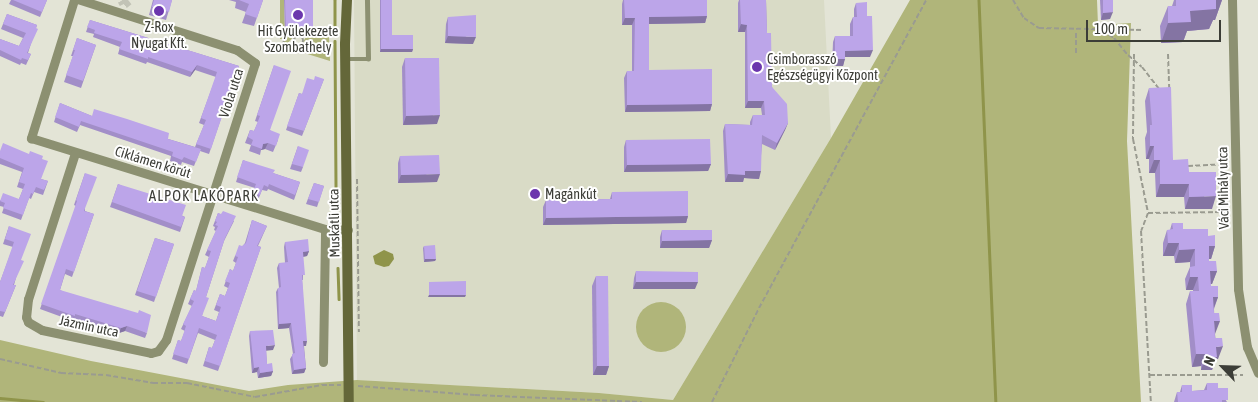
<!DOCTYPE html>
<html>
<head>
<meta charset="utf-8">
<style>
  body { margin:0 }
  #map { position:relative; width:1258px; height:402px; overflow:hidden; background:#e3e4d6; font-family:"Asap Condensed",sans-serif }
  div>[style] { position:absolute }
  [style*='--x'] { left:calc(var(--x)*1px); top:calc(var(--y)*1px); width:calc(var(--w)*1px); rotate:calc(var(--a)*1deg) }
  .built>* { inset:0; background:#d9dbc6 }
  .green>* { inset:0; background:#b0b57a }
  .round { border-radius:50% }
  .water>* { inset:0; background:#8f944a }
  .stream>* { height:2.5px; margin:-1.25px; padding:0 1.25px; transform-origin:1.25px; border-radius:1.25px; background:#8f944a }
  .street-tunnel>* { height:9px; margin-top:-4.5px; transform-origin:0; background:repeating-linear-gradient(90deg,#c2c3b6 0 9px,transparent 0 13.5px) }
  .path>* { height:2px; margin-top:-1px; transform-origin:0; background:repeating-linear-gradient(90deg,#9a9b90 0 5px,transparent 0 7.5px) }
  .path>.ring { margin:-1px; padding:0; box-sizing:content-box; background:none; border:2px solid #9a9b90; border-radius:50% }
  .lane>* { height:4.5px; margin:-2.25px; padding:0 2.25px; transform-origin:2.25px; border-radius:2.25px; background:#8c9071 }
  .street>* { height:9px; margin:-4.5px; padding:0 4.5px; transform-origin:4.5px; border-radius:4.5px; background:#8c9071 }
  .secondary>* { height:10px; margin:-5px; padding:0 5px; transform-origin:5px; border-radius:5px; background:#646739 }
  .wall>* { inset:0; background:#a28ec8 }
  .shaded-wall>* { inset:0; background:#8474a3 }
  .building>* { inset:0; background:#bca5e9 }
  .dots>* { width:14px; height:14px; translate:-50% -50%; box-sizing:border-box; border:2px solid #fff; border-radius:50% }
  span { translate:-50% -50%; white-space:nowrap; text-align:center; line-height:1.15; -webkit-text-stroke:4px #fff; paint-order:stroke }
  .poi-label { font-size:14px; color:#3c3d37 }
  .left { translate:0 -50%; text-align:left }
  .street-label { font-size:14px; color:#3c3d37 }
  .neighbourhood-label { font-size:15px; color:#3c3d37; letter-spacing:1px }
  .north { position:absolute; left:1198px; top:342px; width:50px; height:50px; -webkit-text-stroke:4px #fff; paint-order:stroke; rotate:294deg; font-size:14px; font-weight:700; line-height:20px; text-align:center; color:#3c3d37 }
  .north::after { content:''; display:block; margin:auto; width:18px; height:22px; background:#3c3d37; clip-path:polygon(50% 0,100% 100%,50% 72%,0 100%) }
  .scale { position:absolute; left:1086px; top:20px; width:135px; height:22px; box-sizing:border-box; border:2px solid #3c3d37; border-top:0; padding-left:6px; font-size:15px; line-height:18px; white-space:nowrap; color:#3c3d37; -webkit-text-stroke:4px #fff; paint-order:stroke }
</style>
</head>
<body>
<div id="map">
  <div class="built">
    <div style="clip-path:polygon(354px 0,824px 0,831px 138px,673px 400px,599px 393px,357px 380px)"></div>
  </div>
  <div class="green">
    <div style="clip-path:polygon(280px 0,284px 0,285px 34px,305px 34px,294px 36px,287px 44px,284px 43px,284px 39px,280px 39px)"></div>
    <div style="clip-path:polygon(910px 0,1097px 0,1098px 25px,1131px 23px,1127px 141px,1141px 402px,0 402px,0 340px,91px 361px,249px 391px,288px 385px,357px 380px,599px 393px,673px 400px,831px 138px)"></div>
    <div style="clip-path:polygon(329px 36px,330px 61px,288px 48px,293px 42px,296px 45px,301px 45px,306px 37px)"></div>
    <div class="round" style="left:636px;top:302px;width:50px;height:50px"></div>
  </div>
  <div class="water">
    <div style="clip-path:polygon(384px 250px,393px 254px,394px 259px,389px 266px,384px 267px,375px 264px,373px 256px)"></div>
  </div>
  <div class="stream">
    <div style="--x:335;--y:0;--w:25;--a:90"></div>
    <div style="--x:979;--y:0;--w:402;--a:87.6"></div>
    <div style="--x:335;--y:41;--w:153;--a:89.6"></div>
    <div style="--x:338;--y:268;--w:31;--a:88"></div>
    <div style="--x:0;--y:398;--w:43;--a:5.3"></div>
  </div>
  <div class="street-tunnel">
    <div style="--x:122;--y:0;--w:4;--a:63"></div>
    <div style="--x:124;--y:4;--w:6;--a:-39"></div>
  </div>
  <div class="path">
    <div style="--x:1013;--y:0;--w:21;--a:59"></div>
    <div style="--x:1024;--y:18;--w:18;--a:34"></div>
    <div style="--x:1039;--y:28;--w:105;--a:1.1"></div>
    <div style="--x:1102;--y:31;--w:14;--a:30"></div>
    <div style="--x:1114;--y:38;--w:22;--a:51"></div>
    <div style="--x:1128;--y:55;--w:18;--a:41"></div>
    <div style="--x:1142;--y:67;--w:28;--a:52"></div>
    <div style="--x:307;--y:35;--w:6;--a:-90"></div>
    <div class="ring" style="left:293.5px;top:35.5px;width:7px;height:7px"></div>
    <div style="--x:302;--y:38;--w:4;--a:-56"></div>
    <div style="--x:304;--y:35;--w:16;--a:0"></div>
    <div style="--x:284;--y:40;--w:4;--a:104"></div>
    <div style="--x:283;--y:44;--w:5;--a:11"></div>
    <div style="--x:1076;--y:53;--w:23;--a:-90"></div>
    <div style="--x:1134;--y:54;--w:85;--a:90.7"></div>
    <div style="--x:1133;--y:139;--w:76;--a:78.5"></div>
    <div style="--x:1148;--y:213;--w:77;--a:-0.7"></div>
    <div style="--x:1168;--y:54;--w:35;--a:88"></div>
    <div style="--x:1188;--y:166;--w:40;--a:-2.9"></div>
    <div style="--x:357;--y:179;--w:153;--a:89.3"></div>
    <div style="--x:1148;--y:213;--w:19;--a:111"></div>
    <div style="--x:1141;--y:231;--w:171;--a:86.7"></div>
    <div style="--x:0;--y:359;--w:63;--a:12.9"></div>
    <div style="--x:61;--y:373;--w:45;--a:2.5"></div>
    <div style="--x:106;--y:375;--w:48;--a:9.7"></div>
    <div style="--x:153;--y:383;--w:34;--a:0"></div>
    <div style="--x:187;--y:383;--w:69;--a:11.6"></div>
    <div style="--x:255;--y:397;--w:68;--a:-10.2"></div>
    <div style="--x:322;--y:385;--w:19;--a:0"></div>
    <div style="--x:1150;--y:375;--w:93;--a:0"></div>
    <div style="--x:358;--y:386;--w:117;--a:4.4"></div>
    <div style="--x:475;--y:395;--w:167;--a:2.4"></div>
    <div style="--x:712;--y:402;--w:105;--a:-63.4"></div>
    <div style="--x:759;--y:308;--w:350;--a:-61.5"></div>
  </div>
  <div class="lane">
    <div style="--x:345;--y:59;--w:23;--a:0"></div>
    <div style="--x:368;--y:59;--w:59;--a:-91"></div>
  </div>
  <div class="street">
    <div style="--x:74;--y:0;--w:145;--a:107.3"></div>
    <div style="--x:31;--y:138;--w:308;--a:17.2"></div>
    <div style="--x:325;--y:229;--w:23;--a:2"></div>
    <div style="--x:1232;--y:0;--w:289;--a:88.8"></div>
    <div style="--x:1238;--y:289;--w:59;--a:81.2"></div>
    <div style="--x:1247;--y:347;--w:28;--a:67"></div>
    <div style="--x:75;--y:153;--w:153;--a:107.8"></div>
    <div style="--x:28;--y:299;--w:18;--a:96"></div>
    <div style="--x:26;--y:317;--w:5;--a:68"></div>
    <div style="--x:28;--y:322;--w:16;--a:30"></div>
    <div style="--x:42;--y:330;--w:111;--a:11.9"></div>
    <div style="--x:151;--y:353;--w:7;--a:-16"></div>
    <div style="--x:158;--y:351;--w:14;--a:-54"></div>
    <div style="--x:166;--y:340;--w:291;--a:-72.2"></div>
    <div style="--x:255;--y:63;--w:22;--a:-144"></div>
    <div style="--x:237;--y:50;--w:165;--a:-162.3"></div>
    <div style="--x:323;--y:362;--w:133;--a:-89.1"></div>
  </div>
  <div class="secondary">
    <div style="--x:347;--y:0;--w:44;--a:92.6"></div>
    <div style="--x:345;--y:44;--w:358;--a:89.4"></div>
  </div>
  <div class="wall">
    <div style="clip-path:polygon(11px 0,47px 0,40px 17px,9px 4px)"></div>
    <div style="clip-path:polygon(153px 0,172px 0,166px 20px,149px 15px)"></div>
    <div style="clip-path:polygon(229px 0,263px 0,254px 26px,242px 23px,246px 12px,235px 8px,236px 2px)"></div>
    <div style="clip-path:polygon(284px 0,313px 0,313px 29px,306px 29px,305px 34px,285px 34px)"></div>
    <div style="clip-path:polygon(380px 0,392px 0,392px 35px,413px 49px,412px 52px,380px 52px)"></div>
    <div style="clip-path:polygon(623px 0,707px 0,707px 16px,705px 23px,649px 24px,649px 70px,712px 104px,710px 111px,625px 112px,624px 78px,627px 71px,632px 71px,632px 25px,622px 25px,622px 4px)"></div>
    <div style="clip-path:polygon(739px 0,766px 0,767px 33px,772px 87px,788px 123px,785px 130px,775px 150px,762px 144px,759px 179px,744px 178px,743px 182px,725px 182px,723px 131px,725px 124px,750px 125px,750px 122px,753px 115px,762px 115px,761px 108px,745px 108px,745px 32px,738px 32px,738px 3px)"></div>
    <div style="clip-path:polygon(1100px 0,1113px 0,1110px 19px,1101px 20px)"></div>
    <div style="clip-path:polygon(1174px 0,1222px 0,1215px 20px,1213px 20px,1209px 29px,1187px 31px,1183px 42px,1161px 43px,1160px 26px,1168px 6px,1172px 6px)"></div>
    <div style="clip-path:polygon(856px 3px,867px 16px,870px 57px,845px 57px,843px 66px,832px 66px,833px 42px,835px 36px,850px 36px,850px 24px,853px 17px,854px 17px,854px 9px)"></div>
    <div style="clip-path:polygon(7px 14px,37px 25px,28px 53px,31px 54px,26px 65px,21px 63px,20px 65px,0 56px,0 39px,19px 46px,23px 38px,1px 29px)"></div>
    <div style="clip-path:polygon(448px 17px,473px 44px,445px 43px,446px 24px)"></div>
    <div style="clip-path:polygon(90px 20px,239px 66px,209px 154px,200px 151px,194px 166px,182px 162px,181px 165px,170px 161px,171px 156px,80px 125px,77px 132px,54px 122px,60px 103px,92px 116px,195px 147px,204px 125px,199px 123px,216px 77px,195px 70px,190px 77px,147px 62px,146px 64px,118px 54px,120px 47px,93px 37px,94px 34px,86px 32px)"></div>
    <div style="clip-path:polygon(77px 38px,96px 45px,81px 88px,64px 82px,73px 56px,71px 56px)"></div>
    <div style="clip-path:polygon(405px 58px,437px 124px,403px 125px,402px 67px)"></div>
    <div style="clip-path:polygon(274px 65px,270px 130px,278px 140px,273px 152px,265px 149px,261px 150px,260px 155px,249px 151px,251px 145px,245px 143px,250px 130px,254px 131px,258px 122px,255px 121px)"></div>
    <div style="clip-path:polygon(324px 79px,302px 136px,286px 130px,299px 93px,302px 94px,314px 80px)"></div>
    <div style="clip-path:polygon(1149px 88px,1173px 160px,1189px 172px,1212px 209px,1185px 209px,1184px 197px,1156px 197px,1155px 173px,1149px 173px,1149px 159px,1146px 159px,1145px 138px,1147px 132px,1145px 101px)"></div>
    <div style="clip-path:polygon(626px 140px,711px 164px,708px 171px,624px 172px,624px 147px)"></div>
    <div style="clip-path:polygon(298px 146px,303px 167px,301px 172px,290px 169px)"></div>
    <div style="clip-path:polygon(0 151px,42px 159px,41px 179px,48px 181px,43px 195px,34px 192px,31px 199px,29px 198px,21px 220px,2px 213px,4px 207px,0 206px,0 200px,19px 199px,23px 189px,17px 187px,22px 172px,0 164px)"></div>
    <div style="clip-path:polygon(400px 156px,437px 182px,398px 183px,398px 163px)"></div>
    <div style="clip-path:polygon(243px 160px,273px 173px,300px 182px,294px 200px,268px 189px,267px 191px,262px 190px,258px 200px,251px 197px,255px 188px,236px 182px)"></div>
    <div style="clip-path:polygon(85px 173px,85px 211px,94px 214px,72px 277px,65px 274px,60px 290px,147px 333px,145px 338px,125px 331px,119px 333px,74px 319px,73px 321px,40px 309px,76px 206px,74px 205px)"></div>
    <div style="clip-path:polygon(314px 183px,324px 186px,317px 207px,306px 204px)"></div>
    <div style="clip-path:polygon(118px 184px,185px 217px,180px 232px,110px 207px)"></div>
    <div style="clip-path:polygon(612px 192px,688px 216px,686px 223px,543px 225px,543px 207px,546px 200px,610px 199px)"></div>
    <div style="clip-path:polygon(218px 213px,234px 221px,224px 241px,206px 297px,202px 316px,216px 321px,219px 312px,214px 310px,220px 294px,225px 296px,228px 288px,224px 286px,230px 269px,233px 271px,236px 263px,233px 261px,235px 256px,245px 243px,252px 220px,267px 226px,258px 246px,261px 247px,218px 371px,203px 366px,209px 347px,212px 348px,215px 340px,198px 333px,187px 364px,172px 359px,178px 340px,181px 341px,185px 331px,181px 329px,192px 306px,188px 304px,194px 290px,196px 291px,202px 267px,205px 268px,209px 257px,205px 255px,216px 231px,214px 230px,215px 227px,213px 226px)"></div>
    <div style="clip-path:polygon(1172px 223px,1183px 229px,1208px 236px,1215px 246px,1211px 259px,1209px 259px,1209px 261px,1217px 271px,1212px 284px,1210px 284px,1211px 286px,1218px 297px,1214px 309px,1215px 334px,1218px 359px,1216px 359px,1212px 370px,1201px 370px,1201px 366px,1192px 367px,1186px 304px,1190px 291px,1193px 291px,1193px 290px,1186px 290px,1185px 279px,1190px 267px,1190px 262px,1175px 263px,1174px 256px,1163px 256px,1163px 243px,1167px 230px,1170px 230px)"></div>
    <div style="clip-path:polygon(9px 226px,21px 260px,14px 285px,16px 285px,3px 317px,0 316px,0 282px,13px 247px,3px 244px)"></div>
    <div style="clip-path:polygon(662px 230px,712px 240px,709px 248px,660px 248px,660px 237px)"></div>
    <div style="clip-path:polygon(155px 238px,174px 244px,154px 302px,135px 295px)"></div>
    <div style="clip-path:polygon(285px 242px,309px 251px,307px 256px,303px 257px,303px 280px,302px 280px,306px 346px,304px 346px,306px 368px,304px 373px,292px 374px,290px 359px,293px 354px,289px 328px,278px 329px,276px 292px,278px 288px,279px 288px,277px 268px,279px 263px,285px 263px,284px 247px)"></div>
    <div style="clip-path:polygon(424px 246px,436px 259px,435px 261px,424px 262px,423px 248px)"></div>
    <div style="clip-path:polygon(636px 271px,695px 289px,633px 289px,634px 278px)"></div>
    <div style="clip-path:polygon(596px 276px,609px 366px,606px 375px,593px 375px,592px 286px)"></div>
    <div style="clip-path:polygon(250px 331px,273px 350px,266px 350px,267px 364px,273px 371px,271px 376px,258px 378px,257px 372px,252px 373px,249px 336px)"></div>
    <div style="clip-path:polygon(1207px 383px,1218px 388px,1227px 402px,1174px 402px,1177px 392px,1180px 392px,1182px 385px,1192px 391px,1204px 390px)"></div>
  </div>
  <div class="shaded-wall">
    <div style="clip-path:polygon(1216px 0,1222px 0,1215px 20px,1213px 20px,1209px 29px,1187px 31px,1183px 42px,1161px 43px,1168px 23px,1190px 11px)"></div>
    <div style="clip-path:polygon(1113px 12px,1110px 19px,1101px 20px,1103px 13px)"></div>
    <div style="clip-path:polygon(707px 16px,705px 23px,647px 24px,649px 17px)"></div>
    <div style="clip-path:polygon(625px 18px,635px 18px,632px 25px,622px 25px)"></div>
    <div style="clip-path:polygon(741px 24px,747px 25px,745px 32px,738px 32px)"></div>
    <div style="clip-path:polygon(306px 27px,313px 27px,313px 29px,305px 29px)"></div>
    <div style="clip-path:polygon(306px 31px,305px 34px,285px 34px,286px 32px)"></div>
    <div style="clip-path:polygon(448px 36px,476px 37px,473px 44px,445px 43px)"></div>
    <div style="clip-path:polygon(381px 49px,413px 49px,412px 52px,380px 52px)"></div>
    <div style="clip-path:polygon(873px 50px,870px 57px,843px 57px,845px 51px)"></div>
    <div style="clip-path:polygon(835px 59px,845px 59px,843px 66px,832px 66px)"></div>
    <div style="clip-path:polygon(197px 65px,195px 70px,190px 77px,192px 72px)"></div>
    <div style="clip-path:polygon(748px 101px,764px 101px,761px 108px,745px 108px)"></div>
    <div style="clip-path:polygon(712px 104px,710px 111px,625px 112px,627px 105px)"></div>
    <div style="clip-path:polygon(440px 115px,437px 124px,403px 125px,406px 116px)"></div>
    <div style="clip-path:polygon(788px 123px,785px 130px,775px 150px,777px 143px)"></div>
    <div style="clip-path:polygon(268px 143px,265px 149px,261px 150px,263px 144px)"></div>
    <div style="clip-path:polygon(1150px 146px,1154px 146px,1149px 159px,1146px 159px)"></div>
    <div style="clip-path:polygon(1154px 160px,1160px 160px,1155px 173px,1149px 173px)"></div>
    <div style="clip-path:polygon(711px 164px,708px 171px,624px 172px,627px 165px)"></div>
    <div style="clip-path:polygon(745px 171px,761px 171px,759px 179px,744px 178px,743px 182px,725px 182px,728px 174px)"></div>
    <div style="clip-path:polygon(440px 174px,437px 182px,398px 183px,401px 175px)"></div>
    <div style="clip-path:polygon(1160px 184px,1189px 184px,1184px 197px,1156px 197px)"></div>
    <div style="clip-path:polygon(1216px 196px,1212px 209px,1185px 209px,1189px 197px)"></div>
    <div style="clip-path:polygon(688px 216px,686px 223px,543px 225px,546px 218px)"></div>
    <div style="clip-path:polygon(712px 240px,709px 248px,660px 248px,662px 241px)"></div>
    <div style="clip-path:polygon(1168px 243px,1179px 243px,1174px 256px,1163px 256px)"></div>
    <div style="clip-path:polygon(1209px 246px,1215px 246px,1211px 259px,1204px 259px)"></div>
    <div style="clip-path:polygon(1195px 249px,1190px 262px,1175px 263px,1179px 250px)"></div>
    <div style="clip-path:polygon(309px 251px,307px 256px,301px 257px,303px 252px)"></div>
    <div style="clip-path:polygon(425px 259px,436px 259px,435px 261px,424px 262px)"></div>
    <div style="clip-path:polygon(1210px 271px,1217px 271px,1212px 284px,1205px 284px)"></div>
    <div style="clip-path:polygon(1190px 277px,1198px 277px,1193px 290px,1186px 290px)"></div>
    <div style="clip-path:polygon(636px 282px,698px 282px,695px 289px,633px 289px)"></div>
    <div style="clip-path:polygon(429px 295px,466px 295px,465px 297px,428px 297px)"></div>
    <div style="clip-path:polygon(1213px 297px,1218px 297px,1213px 310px)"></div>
    <div style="clip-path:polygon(1214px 321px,1220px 321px,1215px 334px)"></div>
    <div style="clip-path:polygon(291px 323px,289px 328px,278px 329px,279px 324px)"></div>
    <div style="clip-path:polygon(127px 326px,125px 331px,119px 333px,121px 328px)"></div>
    <div style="clip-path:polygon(303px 341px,307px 341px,306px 346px,301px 346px)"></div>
    <div style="clip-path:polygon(275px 345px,273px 350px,264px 351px,266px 346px)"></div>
    <div style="clip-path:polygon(1223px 346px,1218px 359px,1216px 359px,1212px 370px,1201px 370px,1205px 358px,1216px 347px)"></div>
    <div style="clip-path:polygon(1196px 354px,1205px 354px,1201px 366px,1192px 367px)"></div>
    <div style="clip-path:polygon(597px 366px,609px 366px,606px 375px,593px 375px)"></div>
    <div style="clip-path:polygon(259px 367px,257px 372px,252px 373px,254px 368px)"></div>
    <div style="clip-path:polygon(306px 368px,304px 373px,292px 374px,294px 370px)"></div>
    <div style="clip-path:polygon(273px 371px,271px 376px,258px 378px,260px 373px)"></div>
  </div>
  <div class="building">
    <div style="clip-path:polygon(13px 0,47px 0,42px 12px)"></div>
    <div style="clip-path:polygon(154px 0,172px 0,169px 12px,152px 7px)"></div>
    <div style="clip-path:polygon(239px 0,263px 0,257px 18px,245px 14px,249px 4px)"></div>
    <div style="clip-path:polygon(285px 0,313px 0,313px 27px,306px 27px,306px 31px,286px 32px)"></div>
    <div style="clip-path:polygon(381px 0,392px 0,392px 35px,413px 35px,413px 49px,381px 49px)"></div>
    <div style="clip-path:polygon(624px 0,707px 0,707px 16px,649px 17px,649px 70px,712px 69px,712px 104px,627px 105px,627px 71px,634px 71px,635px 18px,625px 18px)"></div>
    <div style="clip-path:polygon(740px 0,766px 0,767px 33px,771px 33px,772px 87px,787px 104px,788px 123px,777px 143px,762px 135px,761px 171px,745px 171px,745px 175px,728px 174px,725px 124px,752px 125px,753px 115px,765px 115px,764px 101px,748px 101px,747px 25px,741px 24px)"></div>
    <div style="clip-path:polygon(1103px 0,1113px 0,1113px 12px,1103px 13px)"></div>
    <div style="clip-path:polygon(1176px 0,1216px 0,1216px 9px,1190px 11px,1191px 22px,1168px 23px,1168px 6px,1176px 6px)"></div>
    <div style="clip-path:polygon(867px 2px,867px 16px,872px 16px,873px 50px,845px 51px,845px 59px,835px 59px,835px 36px,853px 36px,853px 17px,857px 17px,856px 3px)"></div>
    <div style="clip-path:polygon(7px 14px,37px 25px,36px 28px,38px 29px,27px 53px,31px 54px,28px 60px,22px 58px,21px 60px,0 50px,0 39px,19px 46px,26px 33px,3px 24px)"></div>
    <div style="clip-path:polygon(476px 15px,476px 37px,448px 36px,448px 17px)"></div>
    <div style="clip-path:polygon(90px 20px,239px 66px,211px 149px,196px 144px,206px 120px,201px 118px,217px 72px,197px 65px,192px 72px,148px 57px,148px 59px,119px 49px,122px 42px,94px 33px,95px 30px,87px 27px)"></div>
    <div style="clip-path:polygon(77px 38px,96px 45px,83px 81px,66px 75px,75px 50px,73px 50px)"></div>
    <div style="clip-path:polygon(405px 58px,439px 58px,440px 115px,406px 116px)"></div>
    <div style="clip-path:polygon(274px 65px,291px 71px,270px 130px,280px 134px,276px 146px,268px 143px,263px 144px,262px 149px,251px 145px,253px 140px,248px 137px,250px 130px,254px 131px,260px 116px,257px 115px)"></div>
    <div style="clip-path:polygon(315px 76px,324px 79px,304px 131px,287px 126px,299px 93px,302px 94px,307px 78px,314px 80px)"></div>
    <div style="clip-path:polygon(1171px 87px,1173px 160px,1188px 159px,1189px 172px,1216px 172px,1216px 196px,1189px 197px,1189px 184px,1160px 184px,1160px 160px,1154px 160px,1154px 146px,1150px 146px,1150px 125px,1152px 125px,1149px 88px)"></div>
    <div style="clip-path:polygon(60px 103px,92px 116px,94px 109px,127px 119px,169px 133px,168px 139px,201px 149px,196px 162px,184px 157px,182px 160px,172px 156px,173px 152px,81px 121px,79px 127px,55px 117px)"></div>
    <div style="clip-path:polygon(710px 139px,711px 164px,627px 165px,626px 140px)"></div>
    <div style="clip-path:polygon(3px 143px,29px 154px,30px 151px,43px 156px,42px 159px,48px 161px,41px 179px,48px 181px,44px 190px,36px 187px,33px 194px,31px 193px,23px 215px,3px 208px,5px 203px,0 201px,3px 193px,19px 199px,25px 184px,19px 182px,24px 168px,0 158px,0 151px)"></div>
    <div style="clip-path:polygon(298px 146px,309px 150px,303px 167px,292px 164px)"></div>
    <div style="clip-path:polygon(439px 155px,440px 174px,401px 175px,400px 156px)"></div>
    <div style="clip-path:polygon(243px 160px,275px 170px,273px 173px,300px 182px,295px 195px,269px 184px,268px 187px,264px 185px,260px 195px,253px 192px,256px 184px,237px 177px)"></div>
    <div style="clip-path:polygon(85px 173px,97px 177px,84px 211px,94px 214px,74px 272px,66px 269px,60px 290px,138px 313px,139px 310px,151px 315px,147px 333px,127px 326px,121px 328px,75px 314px,75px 316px,41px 304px,77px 201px,76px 200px)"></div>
    <div style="clip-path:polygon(314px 183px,324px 186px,319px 202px,308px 199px)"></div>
    <div style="clip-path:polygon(118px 184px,186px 205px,182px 216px,185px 217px,181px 227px,112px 202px)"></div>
    <div style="clip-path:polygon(688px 191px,688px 216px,546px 218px,546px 200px,612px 199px,612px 192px)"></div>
    <div style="clip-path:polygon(223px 211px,236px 216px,225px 238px,206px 297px,209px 298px,202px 316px,216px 321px,221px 307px,216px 305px,220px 294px,225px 296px,230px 283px,225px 281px,230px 269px,233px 271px,238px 257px,235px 256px,239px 245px,242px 246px,246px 243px,252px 220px,267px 226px,257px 246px,261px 247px,220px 366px,205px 361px,209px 347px,212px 348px,217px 335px,199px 328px,189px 359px,173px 354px,178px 340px,181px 341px,186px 326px,183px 324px,194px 301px,190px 299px,194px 290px,196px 291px,202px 267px,205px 268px,211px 251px,207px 250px,218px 226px,215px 225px,217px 222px,215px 221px,218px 213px,221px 214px)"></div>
    <div style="clip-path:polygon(1172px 223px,1183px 223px,1183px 229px,1208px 229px,1208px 236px,1215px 235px,1215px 246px,1209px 246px,1209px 261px,1216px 261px,1217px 271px,1210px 271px,1211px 286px,1218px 286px,1218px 297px,1213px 297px,1214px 313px,1219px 313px,1220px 321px,1214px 321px,1215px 338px,1222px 338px,1223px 346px,1216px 347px,1217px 357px,1205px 358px,1205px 354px,1196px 354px,1190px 291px,1199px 291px,1198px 277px,1190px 277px,1190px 267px,1195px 266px,1195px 249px,1179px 250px,1179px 243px,1168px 243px,1167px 230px,1173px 229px)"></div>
    <div style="clip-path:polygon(9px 226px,31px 234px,21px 260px,24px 261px,13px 285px,16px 285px,5px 312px,0 311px,0 282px,14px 242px,5px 239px)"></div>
    <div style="clip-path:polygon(662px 230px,712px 230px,712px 240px,662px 241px)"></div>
    <div style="clip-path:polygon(155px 238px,174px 244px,156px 297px,137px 291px)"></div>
    <div style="clip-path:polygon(308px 239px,309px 251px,303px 252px,305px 275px,302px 275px,307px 341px,303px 341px,306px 368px,294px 370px,292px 354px,295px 353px,291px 323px,279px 324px,278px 288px,281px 287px,279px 263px,288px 262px,285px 242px)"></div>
    <div style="clip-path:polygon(435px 245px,436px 259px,425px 259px,424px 246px)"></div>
    <div style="clip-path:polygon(636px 271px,698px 272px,698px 282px,636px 282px)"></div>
    <div style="clip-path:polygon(596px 276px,608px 276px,609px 366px,597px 366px)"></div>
    <div style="clip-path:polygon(466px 281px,466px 295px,429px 295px,429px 282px)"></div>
    <div style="clip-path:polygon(273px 330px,275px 345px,266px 346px,267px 364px,272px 363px,273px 371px,260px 373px,259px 367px,254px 368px,250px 331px)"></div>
    <div style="clip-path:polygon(1207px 383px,1218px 383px,1218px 388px,1228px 388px,1228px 400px,1222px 400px,1222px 402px,1178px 402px,1177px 392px,1182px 392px,1182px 385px,1192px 385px,1192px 391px,1207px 390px)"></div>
  </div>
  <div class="dots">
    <div style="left:159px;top:11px;background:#6b36ad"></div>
    <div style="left:298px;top:15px;background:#6b36ad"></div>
    <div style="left:757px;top:67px;background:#6b36ad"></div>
    <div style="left:535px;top:194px;background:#6b36ad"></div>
  </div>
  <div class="poi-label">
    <span style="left:159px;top:35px">Z-Rox<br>Nyugat Kft.</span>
    <span style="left:298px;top:39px">Hit Gyülekezete<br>Szombathely</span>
    <span class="left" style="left:767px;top:67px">Csimborasszó<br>Egészségügyi Központ</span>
    <span class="left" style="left:545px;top:194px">Magánkút</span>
  </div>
  <div class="street-label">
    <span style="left:231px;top:93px;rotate:-72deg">Viola utca</span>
    <span style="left:153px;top:162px;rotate:17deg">Ciklámen körút</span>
    <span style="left:1223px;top:188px;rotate:-91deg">Váci Mihály utca</span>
    <span style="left:334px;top:223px;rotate:-91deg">Muskátli utca</span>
    <span style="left:89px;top:326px;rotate:12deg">Jázmin utca</span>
  </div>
  <div class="neighbourhood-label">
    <span style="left:204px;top:196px">ALPOK LAKÓPARK</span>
  </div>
  <div class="north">N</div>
  <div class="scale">100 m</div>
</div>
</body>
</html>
